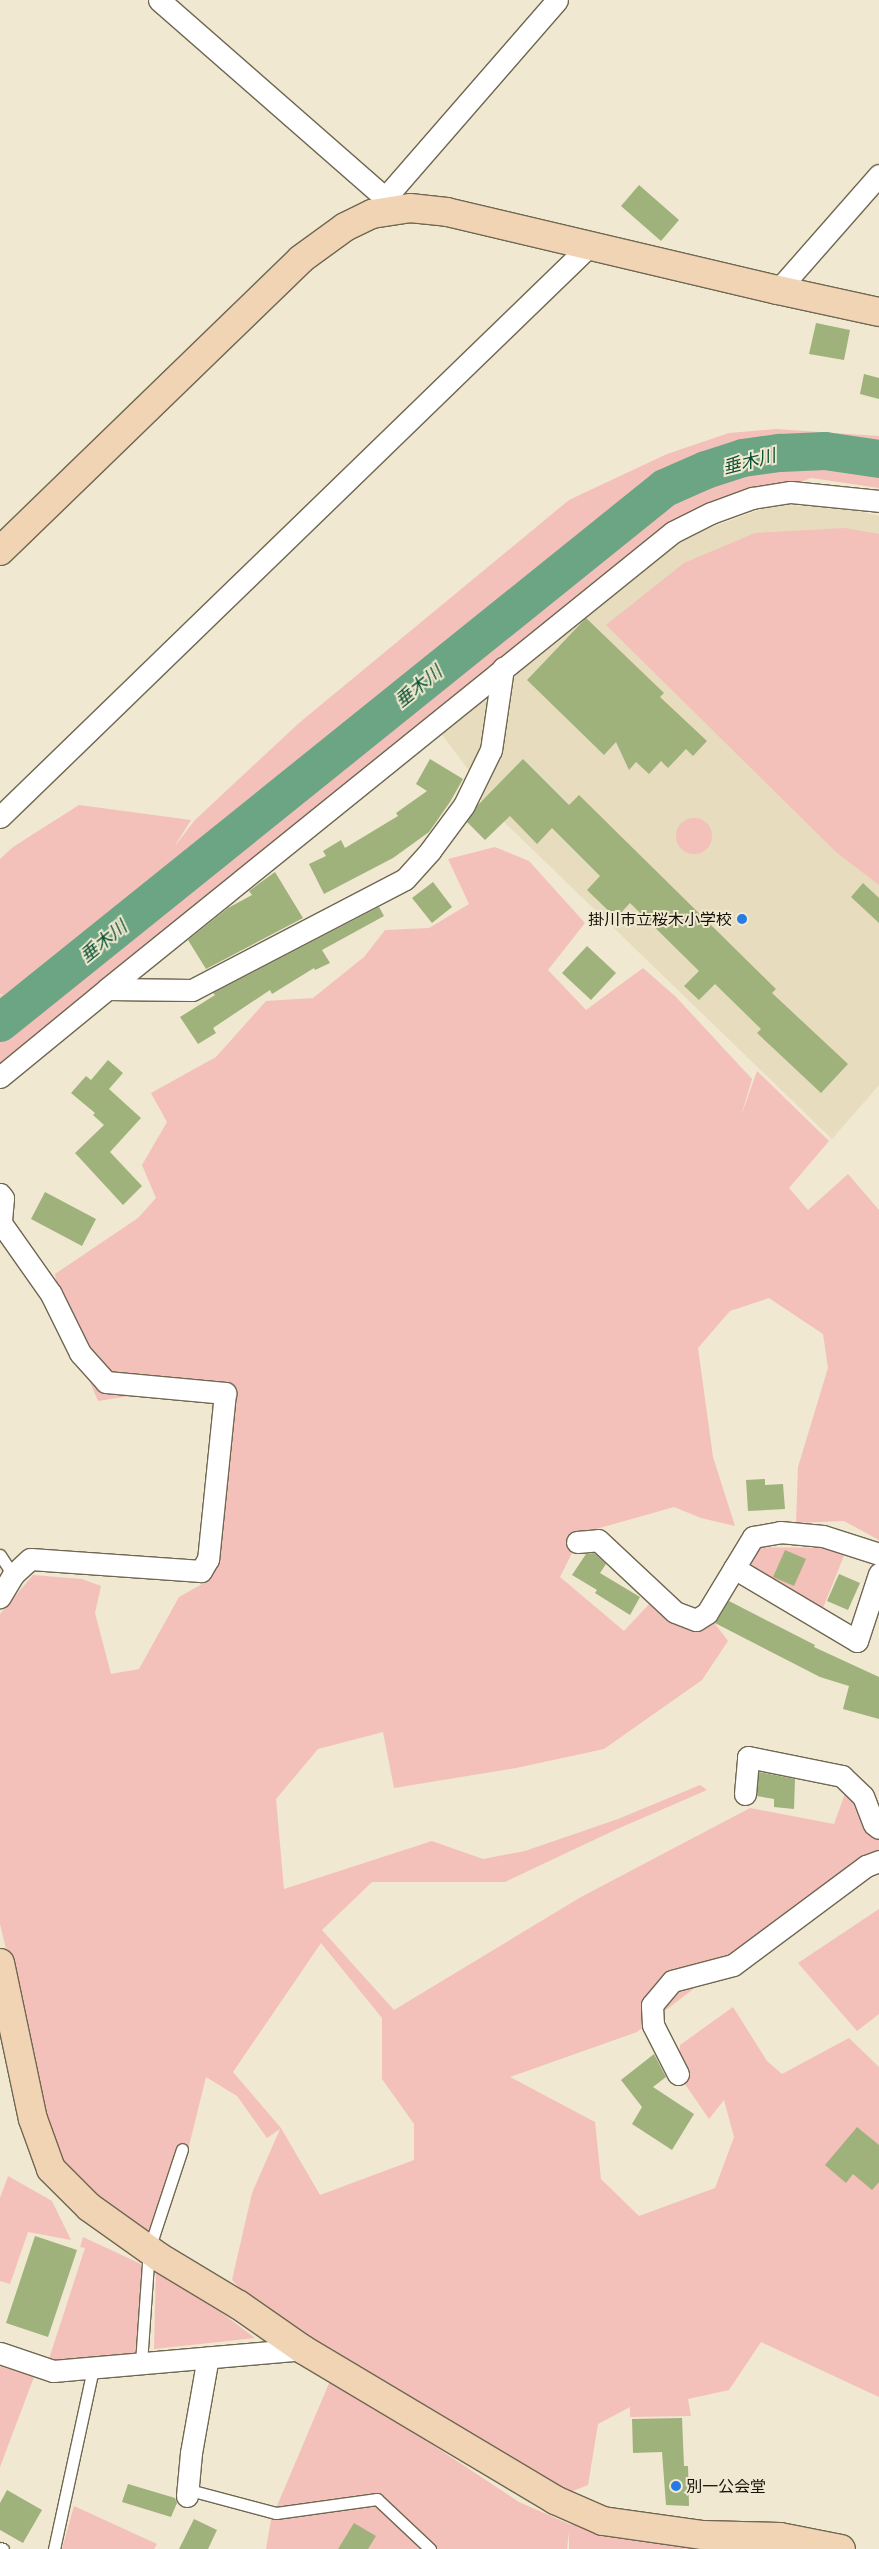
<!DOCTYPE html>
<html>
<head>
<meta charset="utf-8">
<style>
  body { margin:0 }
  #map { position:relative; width:879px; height:2549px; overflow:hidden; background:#f0e8d0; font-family:Lato,"Noto Sans JP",sans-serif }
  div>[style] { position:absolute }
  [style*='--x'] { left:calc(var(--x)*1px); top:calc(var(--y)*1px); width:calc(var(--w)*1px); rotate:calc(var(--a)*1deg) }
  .built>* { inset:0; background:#e7dcbd }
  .green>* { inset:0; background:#f4c0ba }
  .round { border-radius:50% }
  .river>* { height:38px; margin:-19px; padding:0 19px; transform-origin:19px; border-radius:19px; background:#6ca583 }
  .building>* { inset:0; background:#9fb27c }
  .roads { filter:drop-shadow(1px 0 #6f6752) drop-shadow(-1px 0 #6f6752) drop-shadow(0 1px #6f6752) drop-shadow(0 -1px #6f6752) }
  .lane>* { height:11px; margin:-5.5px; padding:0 5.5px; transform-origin:5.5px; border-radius:5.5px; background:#fff }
  .street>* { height:21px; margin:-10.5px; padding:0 10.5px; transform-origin:10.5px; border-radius:10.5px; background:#fff }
  .secondary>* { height:28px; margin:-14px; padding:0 14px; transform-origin:14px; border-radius:14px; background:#f0d4b4 }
  .dots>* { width:14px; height:14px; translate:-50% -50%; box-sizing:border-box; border:2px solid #f0e8d0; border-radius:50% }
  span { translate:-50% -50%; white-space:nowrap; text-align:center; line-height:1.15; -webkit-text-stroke:4px #f0e8d0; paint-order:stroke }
  .poi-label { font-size:16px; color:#151209 }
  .right { translate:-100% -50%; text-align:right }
  .left { translate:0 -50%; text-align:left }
  .water-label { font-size:18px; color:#075030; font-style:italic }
</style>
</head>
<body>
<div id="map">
  <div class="built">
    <div style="clip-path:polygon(773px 505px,840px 507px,879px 516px,879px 1085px,832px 1139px,471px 790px,476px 780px,438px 729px,690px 535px)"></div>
  </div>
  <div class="green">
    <div style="clip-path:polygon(776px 429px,879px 436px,879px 488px,811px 478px,690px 524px,557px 622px,42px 1029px,0 1066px,0 996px,3px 994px,0 994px,0 859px,13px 847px,79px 805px,191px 820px,174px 847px,195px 820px,299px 723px,569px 500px,667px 454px,729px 433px)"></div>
    <div style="clip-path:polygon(845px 528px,879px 534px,879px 885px,836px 852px,606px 625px,684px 563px,755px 533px)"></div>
    <div class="round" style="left:676px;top:818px;width:36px;height:36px"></div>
    <div style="clip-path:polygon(evenodd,495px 847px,529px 861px,585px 923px,548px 970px,586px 1010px,643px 968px,676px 997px,752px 1079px,741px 1116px,757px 1071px,829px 1141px,789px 1188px,808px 1210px,848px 1174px,879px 1210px,879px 1540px,844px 1521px,796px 1523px,798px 1467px,828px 1368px,823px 1334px,769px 1298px,730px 1311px,698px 1348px,713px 1457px,735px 1526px,701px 1518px,674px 1507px,582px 1533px,560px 1577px,624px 1631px,653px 1600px,707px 1613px,728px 1641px,702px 1680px,604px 1749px,516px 1768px,394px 1788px,383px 1732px,318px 1749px,276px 1799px,284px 1889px,432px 1841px,483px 1859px,525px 1851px,618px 1819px,700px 1785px,707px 1790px,615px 1830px,505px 1882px,372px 1882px,322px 1930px,394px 2010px,581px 1897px,750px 1808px,834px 1824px,847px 1788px,879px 1836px,879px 1857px,841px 1876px,637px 2032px,510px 2077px,595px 2122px,601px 2179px,639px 2216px,715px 2188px,734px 2137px,724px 2100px,709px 2119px,678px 2074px,680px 2045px,733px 2007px,767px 2061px,782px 2074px,849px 2038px,879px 2067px,879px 2397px,761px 2342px,729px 2390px,688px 2399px,691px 2416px,630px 2417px,630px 2407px,598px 2424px,588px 2485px,563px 2495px,388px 2392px,244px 2293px,232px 2280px,252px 2193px,280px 2129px,267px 2138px,237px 2096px,206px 2077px,187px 2154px,152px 2235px,96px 2196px,62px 2160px,40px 2092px,0 1924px,0 1614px,33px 1575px,82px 1579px,101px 1586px,95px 1613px,111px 1674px,139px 1669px,179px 1597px,211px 1579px,212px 1383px,98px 1401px,62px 1317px,55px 1274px,138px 1218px,156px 1198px,142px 1165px,167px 1122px,151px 1093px,216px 1057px,266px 1001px,313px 998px,364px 957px,385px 930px,429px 928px,469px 904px,448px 859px,495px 847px,321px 1943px,382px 2018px,382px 2079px,414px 2124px,414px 2160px,320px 2195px,281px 2128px,233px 2072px,321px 1943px)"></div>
    <div style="clip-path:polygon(747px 1547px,847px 1548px,821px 1613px,737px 1564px)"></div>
    <div style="clip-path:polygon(879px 1909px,879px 2014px,857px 2031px,798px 1963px)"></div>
    <div style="clip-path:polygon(8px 2176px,52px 2201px,71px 2240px,28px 2232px,10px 2284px,0 2281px,0 2198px)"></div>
    <div style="clip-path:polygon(83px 2237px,141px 2264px,141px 2363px,47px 2365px,85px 2248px,80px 2247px)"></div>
    <div style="clip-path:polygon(156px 2271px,210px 2304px,255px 2338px,154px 2349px)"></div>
    <div style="clip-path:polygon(0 2366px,34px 2377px,0 2467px)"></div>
    <div style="clip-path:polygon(330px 2381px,410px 2430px,519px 2502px,569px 2524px,708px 2549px,569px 2549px,569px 2532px,567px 2549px,266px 2549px,271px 2520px)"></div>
    <div style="clip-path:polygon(74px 2506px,157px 2544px,154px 2549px,62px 2549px)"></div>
  </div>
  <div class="river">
    <div style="--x:0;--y:1023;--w:853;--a:-38.82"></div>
    <div style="--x:665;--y:488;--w:45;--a:-23.7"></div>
    <div style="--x:706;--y:470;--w:39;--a:-18"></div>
    <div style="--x:743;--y:458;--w:37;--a:-8"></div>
    <div style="--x:780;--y:453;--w:45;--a:-2.5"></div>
    <div style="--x:825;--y:451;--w:55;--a:8.4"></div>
  </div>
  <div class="building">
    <div style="clip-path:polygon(639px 185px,679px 220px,661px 241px,621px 206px)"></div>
    <div style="clip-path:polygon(816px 323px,850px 330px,844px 360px,809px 354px)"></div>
    <div style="clip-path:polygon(864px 374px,879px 378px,879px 399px,860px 394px)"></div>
    <div style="clip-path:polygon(586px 618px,664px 693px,660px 697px,707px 741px,693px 756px,686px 749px,668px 768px,661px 761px,649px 774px,636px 762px,629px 770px,616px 742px,604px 755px,527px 680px)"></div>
    <div style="clip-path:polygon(430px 759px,463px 779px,450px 802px,429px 832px,393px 858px,324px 894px,309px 864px,326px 856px,323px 851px,341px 840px,345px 848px,398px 816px,396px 813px,427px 791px,416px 784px)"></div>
    <div style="clip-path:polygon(523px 759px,569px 805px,579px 795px,776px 989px,772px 993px,848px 1064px,821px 1093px,757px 1033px,761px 1029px,715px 984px,699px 1000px,684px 986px,699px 971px,630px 903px,616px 918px,587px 890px,600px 876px,552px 828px,537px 844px,510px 816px,485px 840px,467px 822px,477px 806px)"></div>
    <div style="clip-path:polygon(275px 872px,303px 918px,206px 969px,188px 940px,228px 908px,252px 895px,249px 891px)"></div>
    <div style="clip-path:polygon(433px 882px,452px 907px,432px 923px,412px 898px)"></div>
    <div style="clip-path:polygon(863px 883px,879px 898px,879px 923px,851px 897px)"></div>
    <div style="clip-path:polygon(379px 907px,384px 916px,322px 950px,330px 963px,315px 970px,314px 968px,272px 994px,270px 990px,213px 1028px,216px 1033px,198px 1044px,180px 1017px,215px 995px,213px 993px)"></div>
    <div style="clip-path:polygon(587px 946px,616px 973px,591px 1000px,562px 973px)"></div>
    <div style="clip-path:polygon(108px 1060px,123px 1073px,109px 1089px,141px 1118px,110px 1152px,142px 1186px,123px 1205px,75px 1153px,104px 1125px,93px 1115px,95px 1113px,71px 1093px,86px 1076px,91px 1080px)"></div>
    <div style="clip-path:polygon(45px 1192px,96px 1219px,82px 1246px,31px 1219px)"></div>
    <div style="clip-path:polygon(765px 1479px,765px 1485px,783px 1484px,785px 1509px,748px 1511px,746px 1480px)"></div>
    <div style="clip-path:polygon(785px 1550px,806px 1559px,794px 1586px,773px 1577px)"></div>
    <div style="clip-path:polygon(594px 1553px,606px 1564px,600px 1573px,640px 1597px,630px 1615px,595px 1593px,597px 1590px,572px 1575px,586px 1554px)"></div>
    <div style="clip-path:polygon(839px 1574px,860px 1583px,848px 1610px,827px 1601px)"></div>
    <div style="clip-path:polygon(729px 1601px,815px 1645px,814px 1647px,879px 1677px,879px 1719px,843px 1709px,849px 1686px,820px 1677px,715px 1623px)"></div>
    <div style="clip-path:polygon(759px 1772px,795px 1779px,794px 1809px,774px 1807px,774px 1799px,757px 1796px)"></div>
    <div style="clip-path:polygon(654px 2054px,666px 2077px,653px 2087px,694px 2114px,672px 2150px,632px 2124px,642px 2107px,621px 2080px)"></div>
    <div style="clip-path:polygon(857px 2127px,879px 2145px,879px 2182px,872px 2190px,853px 2174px,846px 2183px,825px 2165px)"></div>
    <div style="clip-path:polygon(35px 2236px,77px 2250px,48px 2337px,6px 2323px)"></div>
    <div style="clip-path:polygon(682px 2418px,684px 2466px,688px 2466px,689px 2506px,666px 2505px,662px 2452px,633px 2453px,632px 2419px)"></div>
    <div style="clip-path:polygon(128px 2484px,175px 2498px,177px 2503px,171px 2517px,122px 2502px)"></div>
    <div style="clip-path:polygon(7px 2490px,42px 2510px,23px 2543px,0 2530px,0 2503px)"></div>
    <div style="clip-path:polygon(194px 2519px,217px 2530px,208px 2549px,179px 2549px)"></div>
    <div style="clip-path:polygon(354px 2523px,376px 2536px,368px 2549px,338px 2549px)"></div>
  </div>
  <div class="roads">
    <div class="lane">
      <div style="--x:0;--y:1555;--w:24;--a:57"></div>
      <div style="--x:141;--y:2363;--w:114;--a:-86"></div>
      <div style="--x:149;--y:2249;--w:105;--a:-71.7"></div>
      <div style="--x:197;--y:2492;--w:82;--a:14.9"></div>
      <div style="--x:276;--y:2513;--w:102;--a:-7.9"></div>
      <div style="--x:377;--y:2499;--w:73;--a:43.3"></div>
      <div style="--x:0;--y:2548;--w:3;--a:18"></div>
      <div style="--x:54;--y:2549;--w:185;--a:-77.8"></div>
    </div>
    <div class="street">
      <div style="--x:159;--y:0;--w:300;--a:41.2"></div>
      <div style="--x:385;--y:198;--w:262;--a:-49"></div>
      <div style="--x:778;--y:290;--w:153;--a:-48.7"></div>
      <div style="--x:0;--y:817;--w:822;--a:-44.11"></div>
      <div style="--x:107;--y:989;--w:727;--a:-38.92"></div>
      <div style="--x:673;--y:532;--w:42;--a:-26.6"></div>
      <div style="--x:711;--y:513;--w:44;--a:-20.1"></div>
      <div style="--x:752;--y:498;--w:39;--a:-9"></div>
      <div style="--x:791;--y:492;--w:88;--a:5.8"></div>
      <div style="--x:0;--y:1077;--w:139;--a:-39.4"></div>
      <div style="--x:107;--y:989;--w:85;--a:0.7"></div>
      <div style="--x:192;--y:990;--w:240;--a:-27.5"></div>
      <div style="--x:405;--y:879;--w:38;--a:-48"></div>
      <div style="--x:430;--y:851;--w:57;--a:-53.5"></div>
      <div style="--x:464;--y:805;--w:61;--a:-63.9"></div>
      <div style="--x:491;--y:750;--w:83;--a:-81.7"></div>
      <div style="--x:0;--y:1194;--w:5;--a:53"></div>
      <div style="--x:3;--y:1198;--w:25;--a:95"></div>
      <div style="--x:1;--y:1223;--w:87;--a:54.8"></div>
      <div style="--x:51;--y:1294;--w:66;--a:63.8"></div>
      <div style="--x:80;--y:1353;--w:39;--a:48"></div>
      <div style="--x:106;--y:1382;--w:120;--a:5.3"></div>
      <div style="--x:225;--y:1393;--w:167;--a:95.8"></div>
      <div style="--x:208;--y:1559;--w:14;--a:120"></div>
      <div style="--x:201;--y:1571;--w:171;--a:-176"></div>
      <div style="--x:30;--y:1559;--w:23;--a:137"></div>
      <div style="--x:13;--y:1575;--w:26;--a:121"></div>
      <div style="--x:577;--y:1542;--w:21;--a:-5"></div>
      <div style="--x:598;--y:1540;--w:105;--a:43.1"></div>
      <div style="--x:675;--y:1612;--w:22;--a:21"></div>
      <div style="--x:696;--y:1620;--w:13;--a:-32"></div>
      <div style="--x:707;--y:1613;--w:89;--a:-58.8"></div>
      <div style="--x:753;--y:1537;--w:27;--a:-10"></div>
      <div style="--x:780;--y:1532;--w:43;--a:5.3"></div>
      <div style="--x:823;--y:1536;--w:59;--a:17.8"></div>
      <div style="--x:734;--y:1568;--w:143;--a:30.7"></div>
      <div style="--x:857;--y:1641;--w:71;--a:-71.8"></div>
      <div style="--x:745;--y:1794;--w:37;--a:-85"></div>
      <div style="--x:748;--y:1757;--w:96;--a:11.4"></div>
      <div style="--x:842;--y:1776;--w:29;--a:44"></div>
      <div style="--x:863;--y:1796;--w:30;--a:69"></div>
      <div style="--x:874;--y:1824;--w:6;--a:39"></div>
      <div style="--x:678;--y:2074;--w:55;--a:-117"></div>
      <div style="--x:653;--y:2025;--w:20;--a:-93"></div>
      <div style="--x:652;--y:2005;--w:31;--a:-50"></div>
      <div style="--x:672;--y:1981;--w:63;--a:-14.7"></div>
      <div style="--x:733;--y:1965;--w:166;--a:-36.7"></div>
      <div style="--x:866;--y:1866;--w:14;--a:-21"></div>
      <div style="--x:0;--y:2353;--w:56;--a:18.8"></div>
      <div style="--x:53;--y:2371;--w:250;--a:-5"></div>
      <div style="--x:187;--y:2496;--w:43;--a:-84.7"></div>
      <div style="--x:191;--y:2453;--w:97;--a:-80"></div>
    </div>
    <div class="secondary">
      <div style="--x:0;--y:551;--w:419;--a:-44.1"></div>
      <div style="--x:301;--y:259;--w:54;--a:-36"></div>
      <div style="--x:345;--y:227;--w:30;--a:-26"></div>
      <div style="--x:372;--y:214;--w:38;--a:-9"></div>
      <div style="--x:410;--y:208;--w:37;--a:6"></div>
      <div style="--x:447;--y:212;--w:340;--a:13.3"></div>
      <div style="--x:778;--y:290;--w:103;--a:12.3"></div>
      <div style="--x:0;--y:1963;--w:159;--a:78.1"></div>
      <div style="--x:33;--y:2119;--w:53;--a:70.2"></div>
      <div style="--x:51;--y:2169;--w:54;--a:45"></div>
      <div style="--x:89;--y:2207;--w:86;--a:35.5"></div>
      <div style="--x:159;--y:2257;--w:93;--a:31"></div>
      <div style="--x:239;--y:2305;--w:77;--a:34.9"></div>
      <div style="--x:302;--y:2349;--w:295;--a:30.8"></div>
      <div style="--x:555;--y:2500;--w:52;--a:23.6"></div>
      <div style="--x:603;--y:2521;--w:101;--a:8"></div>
      <div style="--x:703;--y:2535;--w:77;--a:1.5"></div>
      <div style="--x:780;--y:2537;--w:62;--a:11.1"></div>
    </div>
  </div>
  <div class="dots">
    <div style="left:742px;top:919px;background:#267be5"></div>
    <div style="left:676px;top:2486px;background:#267be5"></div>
  </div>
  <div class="poi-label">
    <span class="right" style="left:732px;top:919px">掛川市立桜木小学校</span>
    <span class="left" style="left:686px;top:2486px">別一公会堂</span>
  </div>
  <div class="water-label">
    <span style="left:749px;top:461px;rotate:-14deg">垂木川</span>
    <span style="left:418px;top:686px;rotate:-39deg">垂木川</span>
    <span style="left:103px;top:941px;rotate:-39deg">垂木川</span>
  </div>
</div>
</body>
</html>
